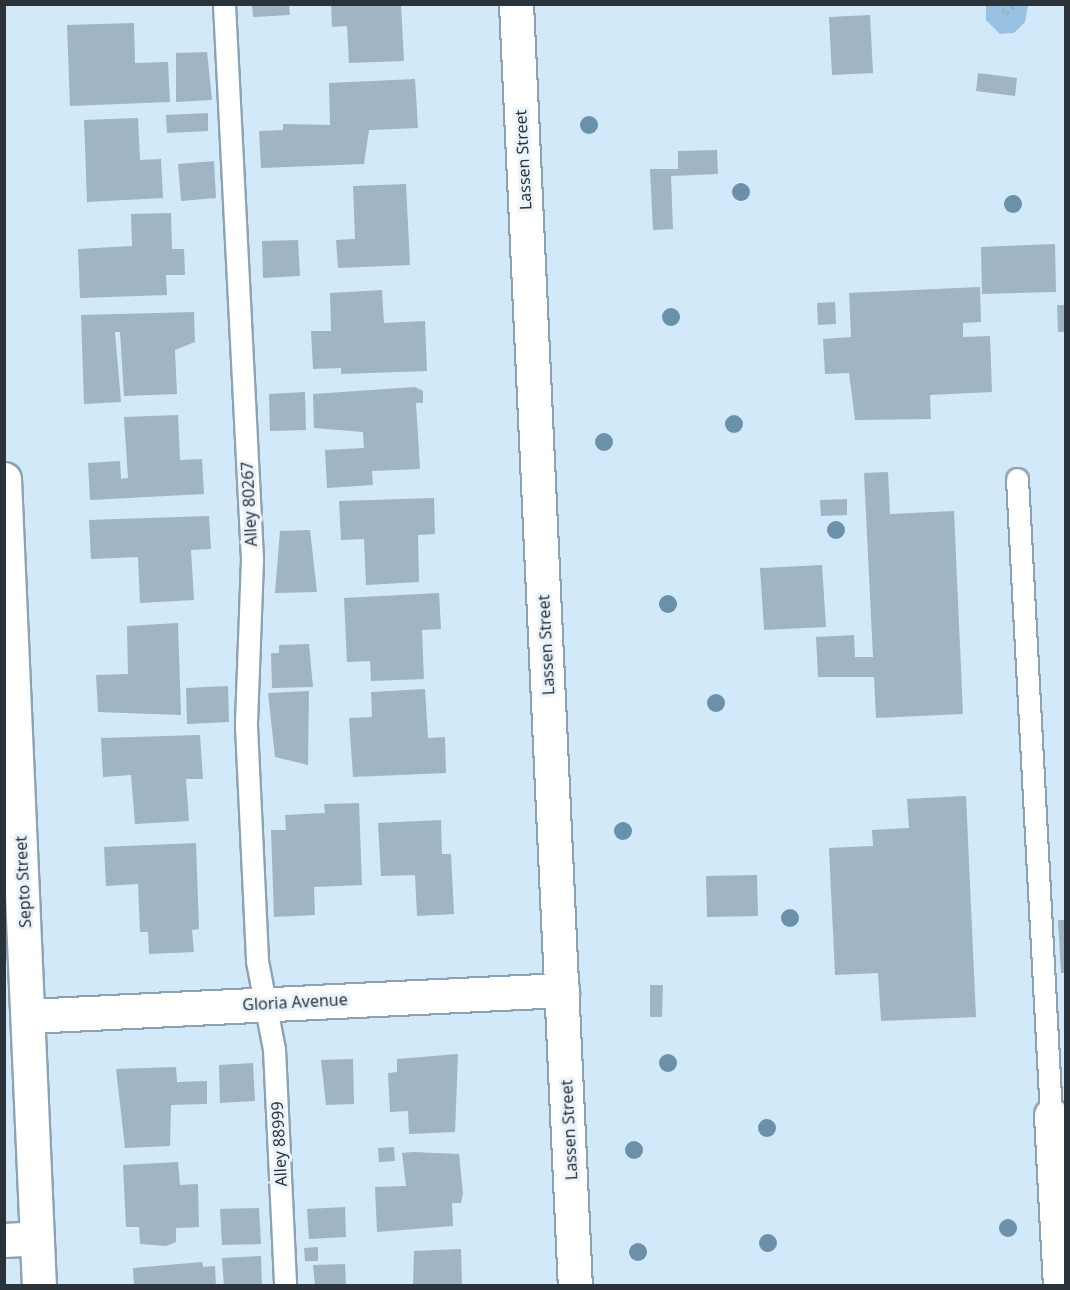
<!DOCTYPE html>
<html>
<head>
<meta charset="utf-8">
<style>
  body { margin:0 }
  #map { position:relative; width:1070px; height:1290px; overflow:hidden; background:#d2e9fa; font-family:"Noto Sans",sans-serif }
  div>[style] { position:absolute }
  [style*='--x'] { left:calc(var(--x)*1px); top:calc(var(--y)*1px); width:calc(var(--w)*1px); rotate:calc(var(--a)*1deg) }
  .green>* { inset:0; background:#98c2e1 }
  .building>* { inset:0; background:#9fb4c5 }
  .path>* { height:4px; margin-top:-2px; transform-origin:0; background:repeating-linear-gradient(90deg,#9eb1bf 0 3px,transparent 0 7.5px) }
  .roads { filter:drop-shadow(2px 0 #8da2b2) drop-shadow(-2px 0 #8da2b2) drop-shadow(0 2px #8da2b2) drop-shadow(0 -2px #8da2b2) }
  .service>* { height:21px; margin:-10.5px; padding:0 10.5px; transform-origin:10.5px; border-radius:10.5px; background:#fff }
  .minor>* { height:33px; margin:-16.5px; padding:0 16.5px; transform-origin:16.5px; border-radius:16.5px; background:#fff }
  .secondary>* { height:33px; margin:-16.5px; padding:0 16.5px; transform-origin:16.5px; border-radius:16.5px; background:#fff }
  .trees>* { width:18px; height:18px; margin:-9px; border-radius:50%; background:#6b90aa }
  span { translate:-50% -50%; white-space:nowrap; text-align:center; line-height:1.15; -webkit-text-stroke:6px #ebf4fb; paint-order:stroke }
  .street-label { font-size:16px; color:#2a333a }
  .frame { position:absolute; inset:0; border:6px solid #2a333a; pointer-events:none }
</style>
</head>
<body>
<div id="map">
  <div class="green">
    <div style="clip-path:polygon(986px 5px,1028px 5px,1025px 22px,1014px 33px,1000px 34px,986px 20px)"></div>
  </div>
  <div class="building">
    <div style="clip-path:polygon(252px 4px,289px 4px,290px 15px,253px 17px)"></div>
    <div style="clip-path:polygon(331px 4px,401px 4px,404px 61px,349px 63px,347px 26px,332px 27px)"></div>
    <div style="clip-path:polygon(870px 15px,873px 73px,832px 75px,829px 17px)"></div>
    <div style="clip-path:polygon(134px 23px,135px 63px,168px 62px,170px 102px,70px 106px,67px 25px)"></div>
    <div style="clip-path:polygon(207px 52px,212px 100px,176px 102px,176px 53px)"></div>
    <div style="clip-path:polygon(978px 73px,1017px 78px,1015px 96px,976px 91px)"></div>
    <div style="clip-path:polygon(415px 79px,418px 128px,369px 130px,364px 164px,261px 168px,259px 131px,283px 130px,283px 124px,330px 125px,329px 83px)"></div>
    <div style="clip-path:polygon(208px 113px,208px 131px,167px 133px,166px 115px)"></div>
    <div style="clip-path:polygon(138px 118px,140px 160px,161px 159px,163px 198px,87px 202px,84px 120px)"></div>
    <div style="clip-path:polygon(717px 150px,718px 174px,671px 176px,673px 229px,653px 230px,650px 169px,678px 169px,678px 151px)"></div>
    <div style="clip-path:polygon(214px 161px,216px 198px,181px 201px,178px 164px)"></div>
    <div style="clip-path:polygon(406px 184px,410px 265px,338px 268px,336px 240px,355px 239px,353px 186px)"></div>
    <div style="clip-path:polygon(171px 213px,172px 249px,184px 249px,185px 275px,166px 275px,167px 295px,80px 298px,78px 249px,132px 246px,131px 214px)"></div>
    <div style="clip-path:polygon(298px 240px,300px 276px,263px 278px,262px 241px)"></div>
    <div style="clip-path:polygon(1055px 244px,1056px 292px,982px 294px,981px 247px)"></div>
    <div style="clip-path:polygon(980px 287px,981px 322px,963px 323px,963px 337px,990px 336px,992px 392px,930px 395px,931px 419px,855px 420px,849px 373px,825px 374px,823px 339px,851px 337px,849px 293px)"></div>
    <div style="clip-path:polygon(382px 290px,384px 323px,425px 321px,427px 371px,341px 374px,341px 368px,313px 369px,311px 331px,331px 331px,330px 293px)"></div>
    <div style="clip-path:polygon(835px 302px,836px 324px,818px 325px,817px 303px)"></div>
    <div style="clip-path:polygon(1057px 305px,1066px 305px,1066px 332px,1058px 332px)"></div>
    <div style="clip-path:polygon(194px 312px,195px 342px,175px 350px,177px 394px,124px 396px,120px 332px,115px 332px,121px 402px,84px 404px,81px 315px)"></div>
    <div style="clip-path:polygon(415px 387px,423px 391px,423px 403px,416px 403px,420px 469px,372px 471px,373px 485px,327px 488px,325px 450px,364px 448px,363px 432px,314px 428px,313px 394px)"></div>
    <div style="clip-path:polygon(305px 392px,306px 430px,270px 431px,269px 394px)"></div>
    <div style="clip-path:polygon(178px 415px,180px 460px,202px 459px,204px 494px,90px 500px,88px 463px,120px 461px,121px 479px,128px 478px,124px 417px)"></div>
    <div style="clip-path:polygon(888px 472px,890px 514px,954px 511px,963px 714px,876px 718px,874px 677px,818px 677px,816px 637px,854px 635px,855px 657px,873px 657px,864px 473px)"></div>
    <div style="clip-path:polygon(434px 498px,435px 534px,418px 535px,419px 582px,366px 585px,364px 539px,341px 540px,339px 501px)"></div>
    <div style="clip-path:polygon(847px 499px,847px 515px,821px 516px,820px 500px)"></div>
    <div style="clip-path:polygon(209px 516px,211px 549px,191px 550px,194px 600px,140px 603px,138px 557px,91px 559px,89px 520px)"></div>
    <div style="clip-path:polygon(310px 530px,317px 592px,275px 593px,280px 531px)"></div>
    <div style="clip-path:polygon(822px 565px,826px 627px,764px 630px,760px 568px)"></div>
    <div style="clip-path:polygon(439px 593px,441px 629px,422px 630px,424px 679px,371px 681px,370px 661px,347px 662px,344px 598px)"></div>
    <div style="clip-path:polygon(178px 623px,181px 715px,98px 712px,96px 675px,128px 674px,127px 626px)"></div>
    <div style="clip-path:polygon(309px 644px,313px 687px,272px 688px,271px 653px,279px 653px,279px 645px)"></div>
    <div style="clip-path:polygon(228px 686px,229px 722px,187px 724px,186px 688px)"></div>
    <div style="clip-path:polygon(425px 689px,428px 738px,445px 737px,446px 773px,353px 777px,349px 718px,372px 717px,371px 692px)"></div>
    <div style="clip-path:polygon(309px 691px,308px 765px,275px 757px,268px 693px)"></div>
    <div style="clip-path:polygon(200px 735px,203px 779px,186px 779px,189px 821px,135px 824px,131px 775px,103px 777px,101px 738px)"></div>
    <div style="clip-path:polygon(966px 796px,976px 1017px,881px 1021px,878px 973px,835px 975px,829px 848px,873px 846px,872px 830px,909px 828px,907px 799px)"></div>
    <div style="clip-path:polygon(359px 803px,362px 885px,314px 887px,315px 915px,274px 917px,271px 830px,286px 830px,285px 815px,325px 813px,324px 804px)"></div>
    <div style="clip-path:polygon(441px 820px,442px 854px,451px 854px,454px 914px,417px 916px,415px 875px,381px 876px,378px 823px)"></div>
    <div style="clip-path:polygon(196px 843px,199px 929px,192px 930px,194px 952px,149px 954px,148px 932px,140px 932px,138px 884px,106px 886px,104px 847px)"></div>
    <div style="clip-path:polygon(757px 875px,758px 916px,707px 917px,706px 876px)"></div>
    <div style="clip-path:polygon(1058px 920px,1066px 920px,1066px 973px,1061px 973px)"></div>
    <div style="clip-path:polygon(650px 985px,663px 985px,662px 1017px,650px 1017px)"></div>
    <div style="clip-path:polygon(458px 1054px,455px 1132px,409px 1134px,408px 1111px,390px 1112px,388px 1073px,397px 1072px,397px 1059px)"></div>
    <div style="clip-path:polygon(353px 1059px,354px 1104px,326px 1105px,321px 1060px)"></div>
    <div style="clip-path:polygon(253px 1063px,255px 1101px,220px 1103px,219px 1065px)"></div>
    <div style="clip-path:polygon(176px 1067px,177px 1082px,207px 1081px,207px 1104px,171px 1105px,170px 1146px,125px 1148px,116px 1069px)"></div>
    <div style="clip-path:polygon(394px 1147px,395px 1161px,379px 1162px,378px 1148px)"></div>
    <div style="clip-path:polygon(413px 1152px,459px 1154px,463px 1193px,461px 1203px,452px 1203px,453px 1226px,377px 1232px,375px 1187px,406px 1186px,402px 1153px)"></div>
    <div style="clip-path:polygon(178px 1162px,180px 1185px,198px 1184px,199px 1227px,176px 1228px,176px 1242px,166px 1246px,140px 1244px,139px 1227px,126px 1227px,123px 1165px)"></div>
    <div style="clip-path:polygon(345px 1207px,346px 1237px,309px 1239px,307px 1209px)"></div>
    <div style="clip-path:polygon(259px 1208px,261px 1244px,222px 1245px,220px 1209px)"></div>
    <div style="clip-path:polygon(318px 1247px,318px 1261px,305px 1261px,304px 1248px)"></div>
    <div style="clip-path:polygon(461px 1249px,462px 1286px,413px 1286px,414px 1251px)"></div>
    <div style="clip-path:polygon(261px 1256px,262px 1285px,224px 1286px,222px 1258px)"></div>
    <div style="clip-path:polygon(202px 1262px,203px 1267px,215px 1266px,216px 1286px,134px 1286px,133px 1268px)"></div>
    <div style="clip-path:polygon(345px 1264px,346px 1286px,315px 1286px,313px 1265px)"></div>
  </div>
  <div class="path">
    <div style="--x:998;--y:4;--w:13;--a:51"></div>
    <div style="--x:1006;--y:14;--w:16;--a:-40"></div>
  </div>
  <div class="roads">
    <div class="service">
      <div style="--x:224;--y:4;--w:556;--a:87.11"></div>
      <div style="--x:252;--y:559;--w:167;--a:92.1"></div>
      <div style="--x:246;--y:726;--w:235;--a:87.3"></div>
      <div style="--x:257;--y:961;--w:90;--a:79.1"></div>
      <div style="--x:274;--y:1049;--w:237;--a:87.3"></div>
      <div style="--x:1017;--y:479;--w:637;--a:86.94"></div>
    </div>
    <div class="minor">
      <div style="--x:4;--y:479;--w:808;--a:87.52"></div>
      <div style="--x:28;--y:1016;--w:535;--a:-2.79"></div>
      <div style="--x:1051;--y:1115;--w:171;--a:87"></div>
      <div style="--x:4;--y:1240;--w:33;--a:-3"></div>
    </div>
    <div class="secondary">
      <div style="--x:516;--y:4;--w:1283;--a:87.37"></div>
    </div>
  </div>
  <div class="trees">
    <div style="left:589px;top:125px"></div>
    <div style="left:741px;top:192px"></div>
    <div style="left:1013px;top:204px"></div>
    <div style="left:671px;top:317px"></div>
    <div style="left:734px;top:424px"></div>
    <div style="left:604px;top:442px"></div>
    <div style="left:836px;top:530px"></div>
    <div style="left:668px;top:604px"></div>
    <div style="left:716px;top:703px"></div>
    <div style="left:623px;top:831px"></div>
    <div style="left:790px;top:918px"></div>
    <div style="left:668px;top:1063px"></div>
    <div style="left:767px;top:1128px"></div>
    <div style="left:634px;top:1150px"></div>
    <div style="left:1008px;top:1228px"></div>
    <div style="left:768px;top:1243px"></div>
    <div style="left:638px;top:1252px"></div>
  </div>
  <div class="street-label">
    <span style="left:523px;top:160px;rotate:-93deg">Lassen Street</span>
    <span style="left:249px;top:504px;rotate:-93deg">Alley 80267</span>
    <span style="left:546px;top:645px;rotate:-93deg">Lassen Street</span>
    <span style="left:23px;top:882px;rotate:-93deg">Septo Street</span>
    <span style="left:295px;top:1002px;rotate:-3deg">Gloria Avenue</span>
    <span style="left:569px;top:1130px;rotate:-93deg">Lassen Street</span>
    <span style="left:279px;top:1144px;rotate:-93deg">Alley 88999</span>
  </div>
  <div class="frame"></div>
</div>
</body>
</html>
